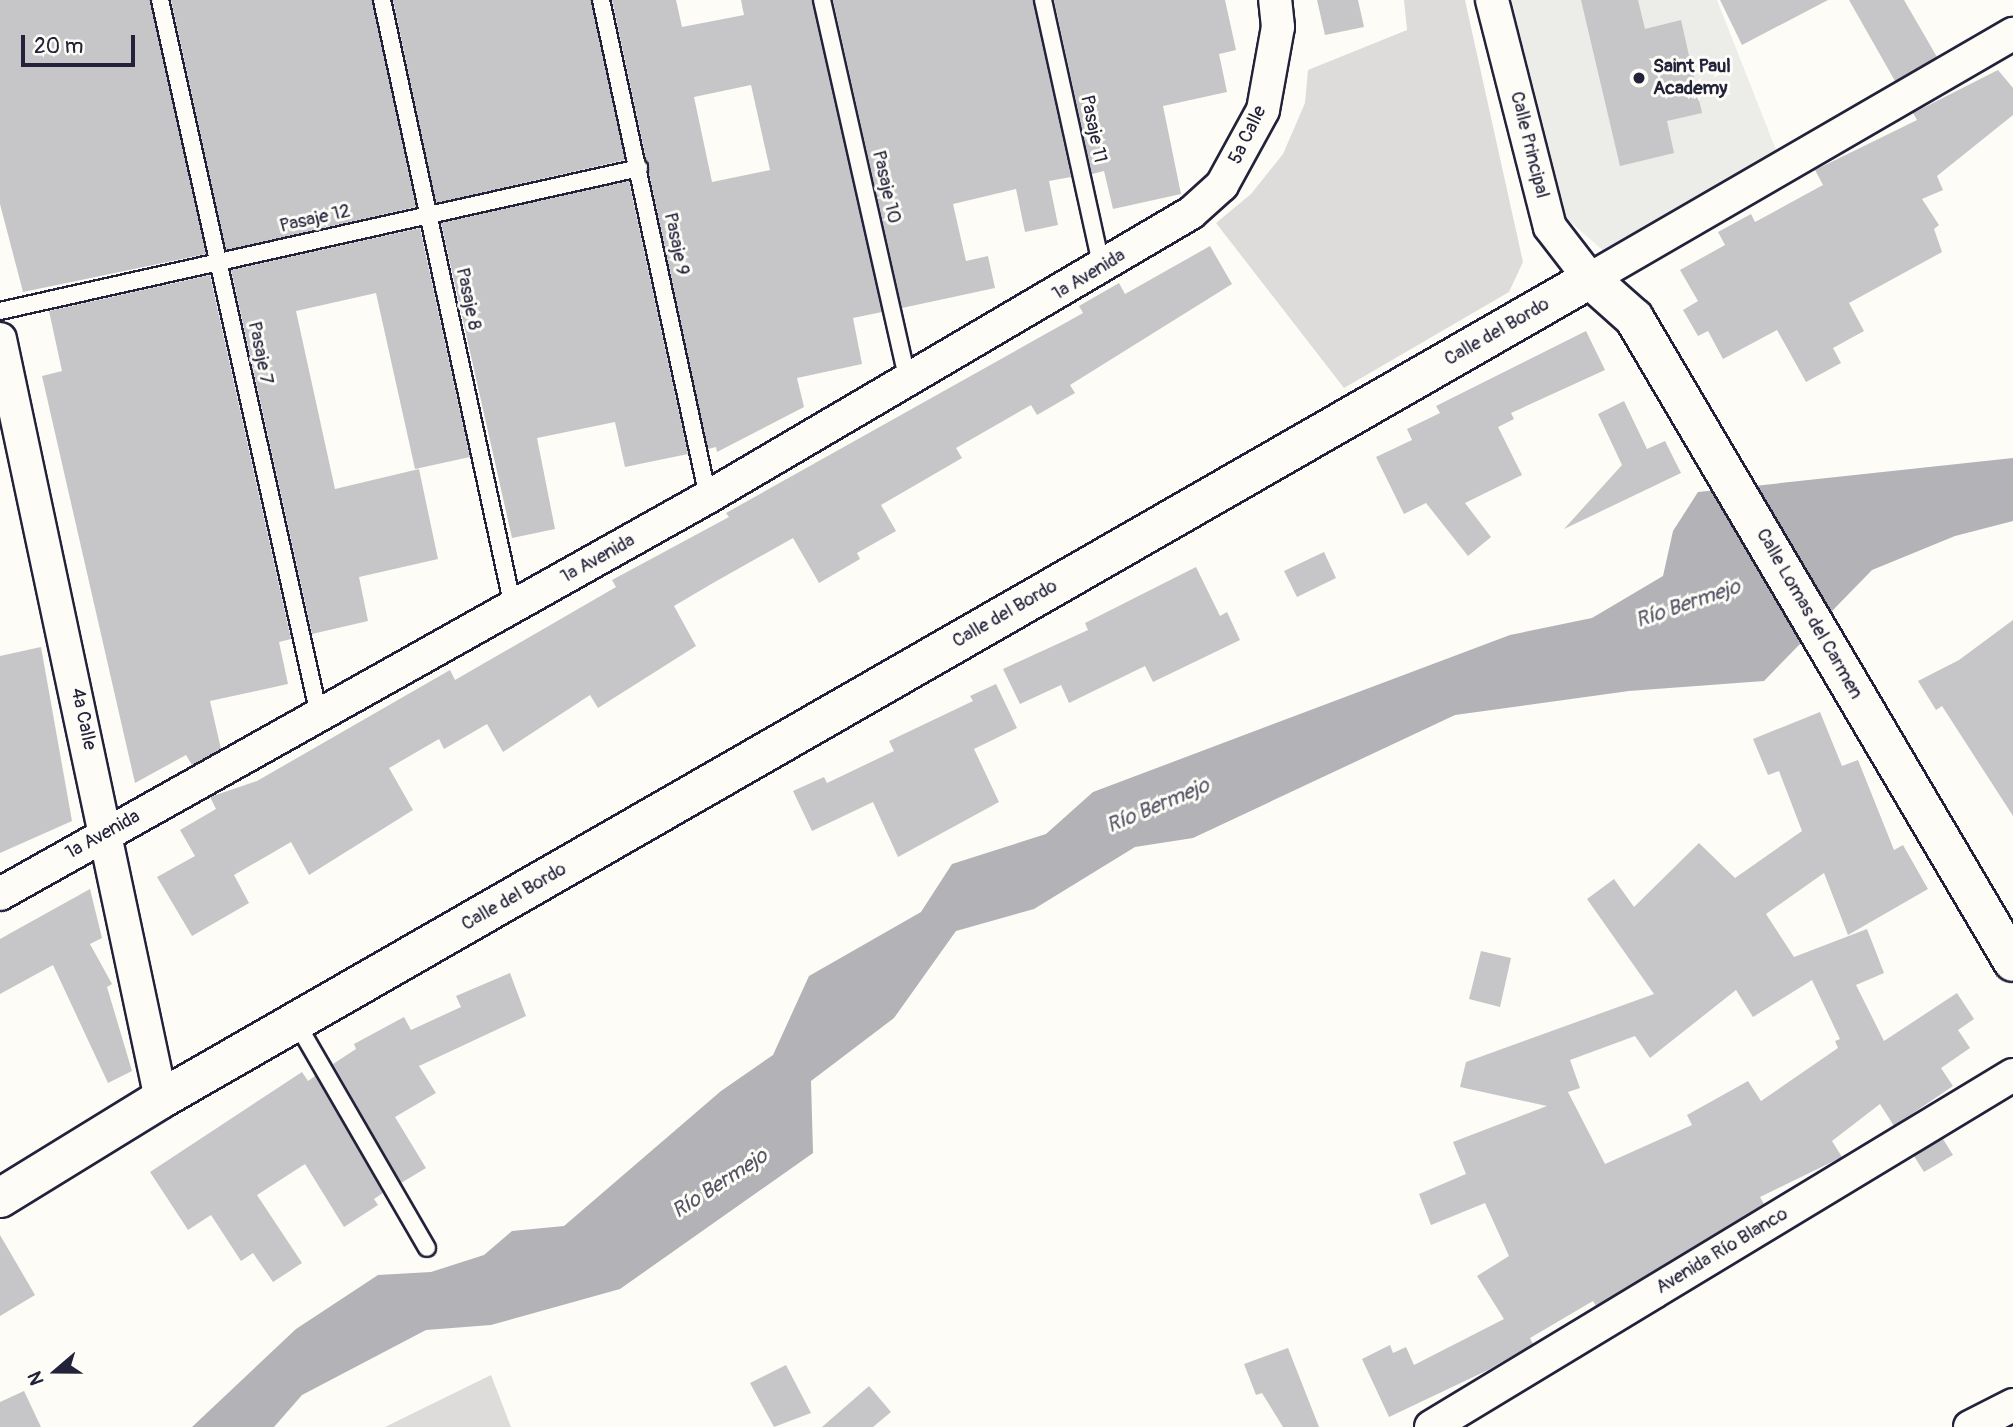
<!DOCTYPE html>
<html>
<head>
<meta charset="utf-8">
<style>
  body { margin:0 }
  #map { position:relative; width:2013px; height:1427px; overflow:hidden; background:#fdfcf7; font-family:Pangolin,sans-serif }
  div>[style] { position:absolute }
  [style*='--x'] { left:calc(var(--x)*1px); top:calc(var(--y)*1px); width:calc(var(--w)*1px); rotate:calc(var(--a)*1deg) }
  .built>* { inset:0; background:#ecece9 }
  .green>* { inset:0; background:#dddcdb }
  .water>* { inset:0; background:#b2b2b7 }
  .building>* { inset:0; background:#c6c6c8 }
  .roads { filter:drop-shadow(2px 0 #22223b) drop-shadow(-2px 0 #22223b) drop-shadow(0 2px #22223b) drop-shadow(0 -2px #22223b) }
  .service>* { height:16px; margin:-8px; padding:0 8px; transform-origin:8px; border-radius:8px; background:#fdfcf7 }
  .minor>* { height:32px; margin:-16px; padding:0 16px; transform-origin:16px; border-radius:16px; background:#fdfcf7 }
  .tertiary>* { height:38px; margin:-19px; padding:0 19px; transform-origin:19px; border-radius:19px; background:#fdfcf7 }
  .dots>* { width:19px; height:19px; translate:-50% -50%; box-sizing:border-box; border:4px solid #fdfcf7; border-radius:50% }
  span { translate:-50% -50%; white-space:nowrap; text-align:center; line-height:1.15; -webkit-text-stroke:6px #fdfcf7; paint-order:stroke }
  .poi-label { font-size:19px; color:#22223b; font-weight:700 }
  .left { translate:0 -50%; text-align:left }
  .street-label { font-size:19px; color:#22223b }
  .water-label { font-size:21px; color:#545466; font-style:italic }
  .north { position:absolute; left:21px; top:1336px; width:70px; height:70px; -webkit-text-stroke:5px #fdfcf7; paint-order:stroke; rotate:250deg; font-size:19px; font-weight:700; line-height:28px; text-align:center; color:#22223b }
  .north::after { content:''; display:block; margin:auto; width:24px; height:32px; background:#22223b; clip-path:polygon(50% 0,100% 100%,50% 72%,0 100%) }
  .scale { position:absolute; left:21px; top:35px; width:114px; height:32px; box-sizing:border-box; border:4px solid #22223b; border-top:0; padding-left:9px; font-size:21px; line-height:24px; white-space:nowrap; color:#22223b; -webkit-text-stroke:5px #fdfcf7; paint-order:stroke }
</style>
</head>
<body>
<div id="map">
  <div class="built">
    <div style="clip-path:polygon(1510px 0,1717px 0,1778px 155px,1606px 253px,1566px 218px)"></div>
  </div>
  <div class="green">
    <div style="clip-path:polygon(1404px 0,1465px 0,1523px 262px,1509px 292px,1344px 388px,1216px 223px,1251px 194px,1283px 154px,1305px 103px,1308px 70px,1407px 30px)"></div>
    <div style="clip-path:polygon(491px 1375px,511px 1427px,385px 1427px)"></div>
  </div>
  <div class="water">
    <div style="clip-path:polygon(2013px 458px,2013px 521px,1955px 536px,1872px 570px,1764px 681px,1629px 691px,1455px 715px,1193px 838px,1135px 847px,1034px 909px,956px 931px,894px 1018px,811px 1081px,813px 1153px,620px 1289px,491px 1325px,426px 1330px,302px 1395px,274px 1427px,192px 1427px,296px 1329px,378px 1275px,431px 1272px,484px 1255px,512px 1231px,564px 1226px,721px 1091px,773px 1055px,809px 976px,921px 912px,952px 864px,1046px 834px,1093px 792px,1510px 635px,1592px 618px,1663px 576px,1673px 531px,1698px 492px)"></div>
  </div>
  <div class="building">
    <div style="clip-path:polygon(0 0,150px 0,206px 254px,23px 292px,0 204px)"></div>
    <div style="clip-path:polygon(171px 0,372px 0,416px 207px,226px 250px)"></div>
    <div style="clip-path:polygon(393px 0,591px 0,625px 160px,436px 203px)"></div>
    <div style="clip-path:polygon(evenodd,612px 0,676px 0,682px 27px,744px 15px,741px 0,812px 0,882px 312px,853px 318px,862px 364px,797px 378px,804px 407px,717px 452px,716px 447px,708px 449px,612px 0,751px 85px,770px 170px,712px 182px,694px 97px,751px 85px)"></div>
    <div style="clip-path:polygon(833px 0,1033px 0,1071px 177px,1049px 181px,1058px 225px,1025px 232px,1016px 189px,953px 204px,966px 261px,988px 256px,995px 288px,902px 308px)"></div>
    <div style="clip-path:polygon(1054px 0,1225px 0,1236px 50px,1219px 54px,1227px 92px,1163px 106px,1181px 194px,1113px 209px,1104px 171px,1092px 174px)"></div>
    <div style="clip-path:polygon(1317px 0,1358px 0,1364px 27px,1325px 35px)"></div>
    <div style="clip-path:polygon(1581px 0,1638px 0,1645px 29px,1681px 20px,1702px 113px,1667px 121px,1674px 153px,1620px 166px)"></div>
    <div style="clip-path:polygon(1720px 0,1828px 0,1742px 45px)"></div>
    <div style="clip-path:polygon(1849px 0,1904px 0,1937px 57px,1895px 81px)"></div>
    <div style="clip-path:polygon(1998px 70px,2013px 88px,2013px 115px,1937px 176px,1943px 190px,1922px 199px,1939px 225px,1934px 229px,1942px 252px,1849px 303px,1864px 331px,1833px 348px,1841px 363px,1806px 382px,1777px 330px,1723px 359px,1708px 331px,1698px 336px,1683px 310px,1698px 301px,1680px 270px,1725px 245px,1718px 232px,1751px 214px,1755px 222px,1823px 185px,1815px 170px,1917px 120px,1913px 113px)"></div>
    <div style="clip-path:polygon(629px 181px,688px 454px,625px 467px,615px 422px,537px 438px,555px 529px,512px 538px,441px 223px)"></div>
    <div style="clip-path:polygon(420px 228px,470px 457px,415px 469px,376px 293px,296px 311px,335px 489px,419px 469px,438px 559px,359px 577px,368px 621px,312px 634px,231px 270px)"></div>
    <div style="clip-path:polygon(1210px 246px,1232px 284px,1070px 385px,1075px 393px,1037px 415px,1031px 405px,956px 448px,962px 458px,881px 505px,896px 531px,857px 553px,860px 559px,819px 583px,793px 538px,713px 583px,674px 606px,696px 646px,598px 708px,590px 695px,503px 752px,487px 724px,444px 749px,439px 739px,389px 768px,413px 810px,309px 875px,291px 842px,234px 875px,249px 903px,192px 936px,157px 877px,195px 856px,180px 830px,216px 809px,210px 797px,257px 781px,450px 670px,455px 680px,616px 587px,612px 580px,729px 517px,726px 513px,1083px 313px,1079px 306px,1119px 283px,1125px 294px)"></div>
    <div style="clip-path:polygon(210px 275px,291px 639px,279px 642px,288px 684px,210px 701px,221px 749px,192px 765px,186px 755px,135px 783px,42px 376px,62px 371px,49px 311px)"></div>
    <div style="clip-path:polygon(1586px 331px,1605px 370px,1511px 413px,1514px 419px,1498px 427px,1522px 475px,1465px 503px,1491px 537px,1468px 556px,1426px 503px,1404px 514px,1376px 457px,1412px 440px,1407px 429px,1440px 413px,1436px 406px)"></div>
    <div style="clip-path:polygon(1624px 401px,1647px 449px,1665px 441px,1681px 473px,1564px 529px,1622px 465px,1598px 414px)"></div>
    <div style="clip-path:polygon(1324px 552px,1336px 578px,1297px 597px,1284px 571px)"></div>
    <div style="clip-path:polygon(1196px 567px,1220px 616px,1227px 612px,1240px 640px,1153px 682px,1145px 666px,1069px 703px,1061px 685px,1020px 704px,1003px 669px,1088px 630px,1085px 623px)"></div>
    <div style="clip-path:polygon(2013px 620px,2013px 816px,1942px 706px,1936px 710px,1918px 681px,1959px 660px)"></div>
    <div style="clip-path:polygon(41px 647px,72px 821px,0 853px,0 656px)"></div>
    <div style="clip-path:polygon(996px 684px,1017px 728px,974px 749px,999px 802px,898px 857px,873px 802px,812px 831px,793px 791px,824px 777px,827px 783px,894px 751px,889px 741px,973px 701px,970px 696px)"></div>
    <div style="clip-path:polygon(evenodd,1820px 712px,1842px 766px,1858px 760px,1894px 850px,1903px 845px,1928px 889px,1848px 935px,1824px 873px,1766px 914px,1794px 957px,1867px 929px,1884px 973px,1856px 985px,1884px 1041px,1957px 993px,1974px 1019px,1958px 1030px,1970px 1048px,1941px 1068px,1953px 1086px,1894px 1126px,1880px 1104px,1832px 1141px,1842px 1157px,1760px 1197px,1764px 1204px,1596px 1306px,1593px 1301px,1530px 1338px,1533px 1344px,1488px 1370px,1389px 1417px,1362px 1359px,1390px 1345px,1393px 1353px,1406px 1347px,1414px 1365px,1504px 1319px,1477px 1276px,1509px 1256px,1485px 1203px,1431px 1225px,1419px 1194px,1466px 1174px,1453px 1142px,1547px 1106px,1460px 1087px,1466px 1062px,1654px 994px,1587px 899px,1614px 879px,1634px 907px,1699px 843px,1735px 878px,1802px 831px,1779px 771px,1768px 775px,1753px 739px,1820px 712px,1812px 980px,1840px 1039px,1835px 1041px,1838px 1048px,1761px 1101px,1748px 1081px,1687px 1115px,1692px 1125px,1605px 1164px,1568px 1092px,1580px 1088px,1570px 1060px,1635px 1036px,1650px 1058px,1736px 990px,1753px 1017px,1812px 980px)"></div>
    <div style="clip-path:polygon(90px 889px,102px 938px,90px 944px,112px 984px,107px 987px,132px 1071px,108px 1083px,53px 965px,0 994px,0 939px)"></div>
    <div style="clip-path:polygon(1481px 951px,1511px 958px,1500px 1007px,1469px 999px)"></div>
    <div style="clip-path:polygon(510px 973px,526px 1016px,419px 1066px,436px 1093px,395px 1117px,426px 1168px,401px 1183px,333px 1064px,356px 1049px,354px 1044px,404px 1017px,411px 1030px,461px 1007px,456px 996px)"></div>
    <div style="clip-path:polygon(302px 1072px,308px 1081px,315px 1076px,383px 1193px,374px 1199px,378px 1205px,344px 1227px,305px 1164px,257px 1195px,302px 1263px,273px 1282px,253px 1253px,241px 1261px,211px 1215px,188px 1230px,150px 1172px)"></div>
    <div style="clip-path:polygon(1943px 1139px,1953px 1155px,1924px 1172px,1914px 1156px)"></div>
    <div style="clip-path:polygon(0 1235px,35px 1295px,0 1316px)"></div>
    <div style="clip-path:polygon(1288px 1348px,1319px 1427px,1283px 1427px,1262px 1393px,1256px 1395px,1244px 1364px)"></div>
    <div style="clip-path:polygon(786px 1365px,811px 1413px,774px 1427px,750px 1383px)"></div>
    <div style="clip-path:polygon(869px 1386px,891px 1412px,873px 1427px,822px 1427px)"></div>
    <div style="clip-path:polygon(24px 1391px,41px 1427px,0 1427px,0 1402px)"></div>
  </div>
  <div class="roads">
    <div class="service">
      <div style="--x:160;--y:0;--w:732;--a:77.46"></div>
      <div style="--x:382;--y:0;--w:621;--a:77.82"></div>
      <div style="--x:601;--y:0;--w:508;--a:77.85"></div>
      <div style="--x:822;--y:0;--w:392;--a:77.3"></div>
      <div style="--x:1043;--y:0;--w:274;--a:77.6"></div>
      <div style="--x:0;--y:311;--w:655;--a:-12.61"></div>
      <div style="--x:296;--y:1022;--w:261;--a:59.9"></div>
    </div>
    <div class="minor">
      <div style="--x:1492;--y:0;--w:234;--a:75.7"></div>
      <div style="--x:1550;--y:227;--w:66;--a:52.4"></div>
      <div style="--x:1590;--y:279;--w:489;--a:-30.1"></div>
      <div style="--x:0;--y:339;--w:777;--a:78.04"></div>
      <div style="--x:0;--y:894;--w:812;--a:-29.28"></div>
      <div style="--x:708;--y:497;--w:560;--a:-30.46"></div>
      <div style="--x:1191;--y:213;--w:42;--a:-42.1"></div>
      <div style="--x:1222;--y:185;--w:85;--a:-61.3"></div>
      <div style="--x:1263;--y:110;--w:84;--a:-79.8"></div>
      <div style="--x:1278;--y:27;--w:27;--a:-96"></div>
      <div style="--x:1431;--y:1427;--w:680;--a:-31.17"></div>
      <div style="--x:1970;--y:1427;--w:48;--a:-27.1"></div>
    </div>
    <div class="tertiary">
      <div style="--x:0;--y:1198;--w:189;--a:-31.6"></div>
      <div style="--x:161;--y:1099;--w:1648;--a:-29.85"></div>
      <div style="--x:1590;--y:279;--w:59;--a:41.6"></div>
      <div style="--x:1634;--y:318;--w:747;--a:59.52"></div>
    </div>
  </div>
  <div class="dots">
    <div style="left:1639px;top:78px;background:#22223b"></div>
  </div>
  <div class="poi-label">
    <span class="left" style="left:1653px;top:78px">Saint Paul<br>Academy</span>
  </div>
  <div class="street-label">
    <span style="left:1093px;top:129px;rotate:78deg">Pasaje 11</span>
    <span style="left:1248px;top:135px;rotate:-64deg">5a Calle</span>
    <span style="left:1529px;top:145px;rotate:76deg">Calle Principal</span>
    <span style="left:886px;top:187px;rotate:77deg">Pasaje 10</span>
    <span style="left:315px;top:219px;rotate:-13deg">Pasaje 12</span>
    <span style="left:676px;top:244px;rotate:78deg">Pasaje 9</span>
    <span style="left:1089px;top:275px;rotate:-31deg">1a Avenida</span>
    <span style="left:468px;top:299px;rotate:78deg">Pasaje 8</span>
    <span style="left:1497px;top:332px;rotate:-30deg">Calle del Bordo</span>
    <span style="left:260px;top:353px;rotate:78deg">Pasaje 7</span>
    <span style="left:598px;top:559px;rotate:-29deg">1a Avenida</span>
    <span style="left:1005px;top:614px;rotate:-30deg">Calle del Bordo</span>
    <span style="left:1809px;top:614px;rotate:60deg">Calle Lomas del Carmen</span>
    <span style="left:83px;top:719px;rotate:78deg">4a Calle</span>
    <span style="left:103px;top:835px;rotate:-29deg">1a Avenida</span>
    <span style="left:514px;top:897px;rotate:-30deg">Calle del Bordo</span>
    <span style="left:1722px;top:1251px;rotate:-31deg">Avenida Río Blanco</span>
  </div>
  <div class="water-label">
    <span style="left:1688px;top:604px;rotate:-19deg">Río Bermejo</span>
    <span style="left:1158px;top:806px;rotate:-23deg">Río Bermejo</span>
    <span style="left:720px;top:1184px;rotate:-33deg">Río Bermejo</span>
  </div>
  <div class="north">N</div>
  <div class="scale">20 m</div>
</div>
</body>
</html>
